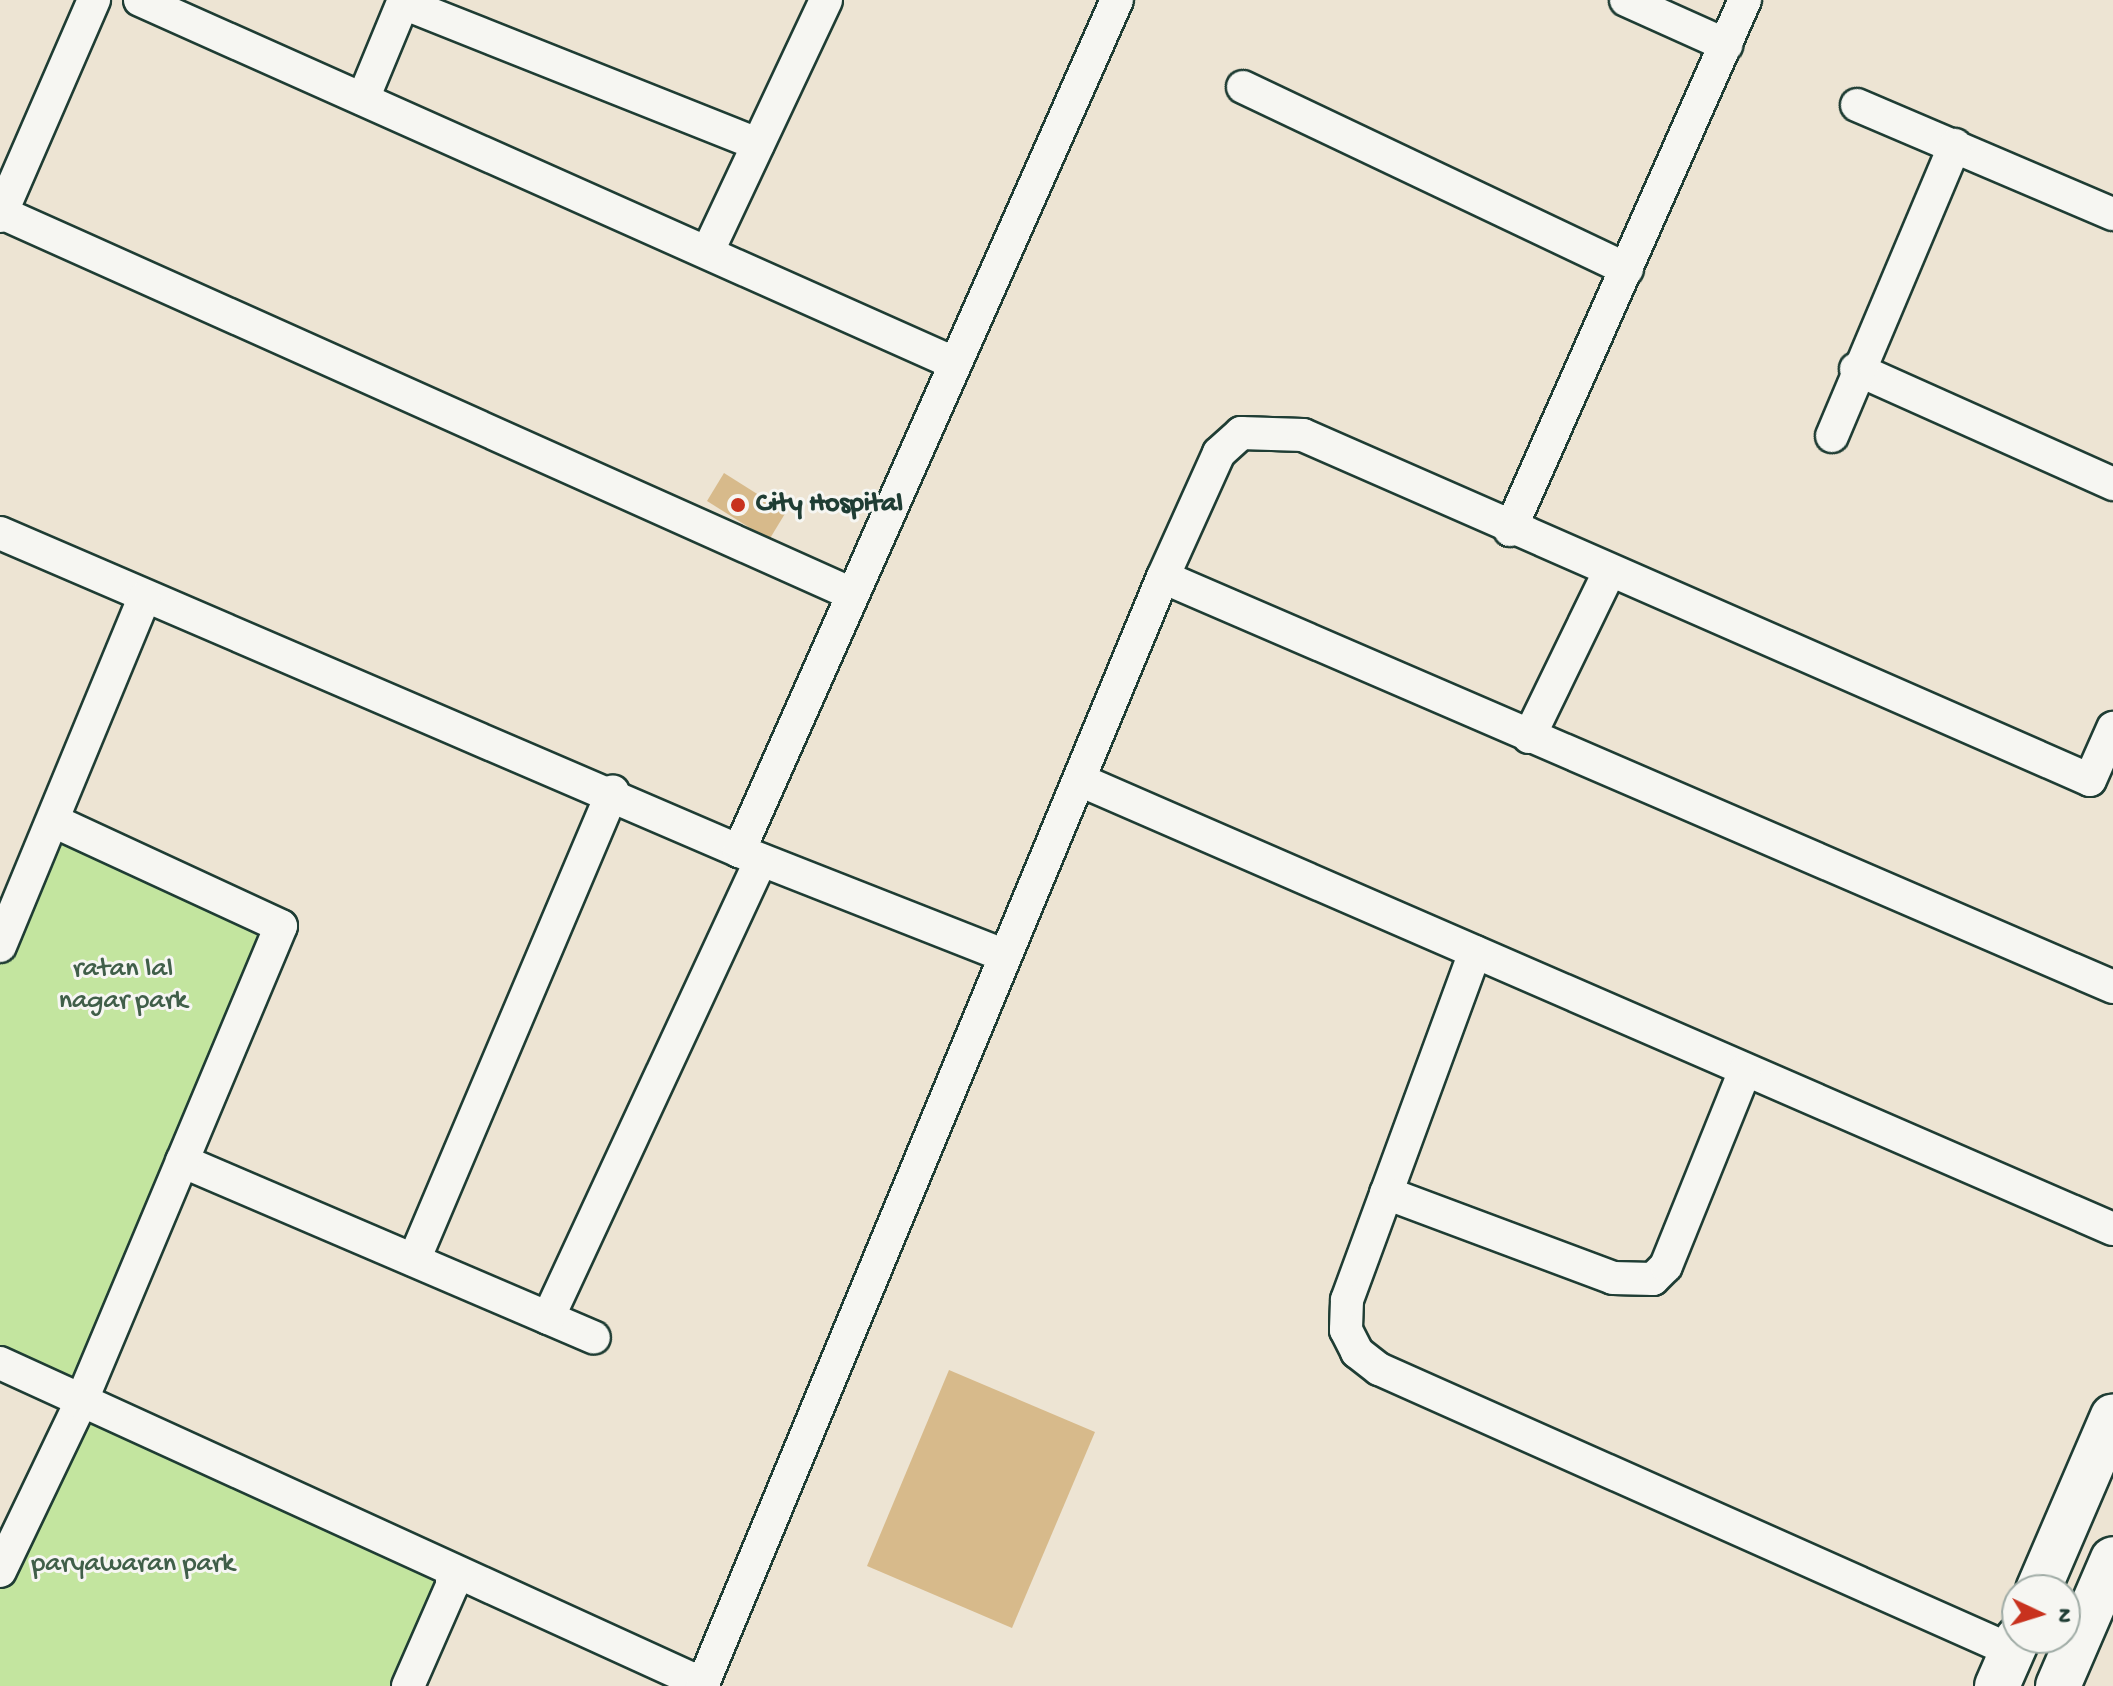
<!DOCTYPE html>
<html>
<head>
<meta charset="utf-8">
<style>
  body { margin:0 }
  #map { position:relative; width:2113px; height:1686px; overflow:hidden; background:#ede4d3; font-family:"Gochi Hand",sans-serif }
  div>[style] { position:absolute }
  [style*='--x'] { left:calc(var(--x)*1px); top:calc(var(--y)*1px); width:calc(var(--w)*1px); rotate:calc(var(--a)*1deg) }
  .green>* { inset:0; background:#c3e59f }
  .building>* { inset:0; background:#d7ba8b }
  .roads { filter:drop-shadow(2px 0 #1f3d34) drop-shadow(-2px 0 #1f3d34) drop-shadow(0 2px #1f3d34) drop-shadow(0 -2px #1f3d34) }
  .street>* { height:32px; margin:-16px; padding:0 16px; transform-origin:16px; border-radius:16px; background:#f6f6f2 }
  .secondary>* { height:44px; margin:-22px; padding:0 22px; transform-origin:22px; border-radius:22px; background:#f6f6f2 }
  .dots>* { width:22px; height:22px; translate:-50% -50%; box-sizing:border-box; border:4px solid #f6f6f2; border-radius:50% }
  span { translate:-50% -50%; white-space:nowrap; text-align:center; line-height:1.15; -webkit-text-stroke:6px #f6f6f2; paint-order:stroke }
  .poi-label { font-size:28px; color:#1f3d34; font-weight:700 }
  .left { translate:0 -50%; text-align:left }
  .park-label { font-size:28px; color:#405f49 }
  .north { position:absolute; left:2001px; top:1574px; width:80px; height:80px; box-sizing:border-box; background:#f6f6f2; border:2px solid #a0aca6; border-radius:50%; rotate:94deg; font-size:22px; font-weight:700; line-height:32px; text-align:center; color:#1f3d34 }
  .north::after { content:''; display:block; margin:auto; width:28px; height:36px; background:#c8321e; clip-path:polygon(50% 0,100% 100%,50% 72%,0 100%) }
</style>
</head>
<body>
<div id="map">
  <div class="green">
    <div style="clip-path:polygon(52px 819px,280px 924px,80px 1401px,0 1360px,0 941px)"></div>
    <div style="clip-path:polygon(73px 1404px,444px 1571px,401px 1686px,0 1686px,0 1556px)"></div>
  </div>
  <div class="building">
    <div style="clip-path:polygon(724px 473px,786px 512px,769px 540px,707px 501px)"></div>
    <div style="clip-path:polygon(949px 1370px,1095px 1432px,1012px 1628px,867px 1566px)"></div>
  </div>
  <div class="roads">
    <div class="street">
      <div style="--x:140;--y:0;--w:891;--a:24.03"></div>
      <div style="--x:1626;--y:0;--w:110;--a:24.2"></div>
      <div style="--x:403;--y:3;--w:382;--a:21.7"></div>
      <div style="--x:1243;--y:87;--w:425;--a:25.4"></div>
      <div style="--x:363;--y:99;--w:107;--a:-67.5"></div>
      <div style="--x:1857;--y:105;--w:278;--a:23.1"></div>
      <div style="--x:2;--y:213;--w:931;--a:24.14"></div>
      <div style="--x:0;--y:216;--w:236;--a:-66.5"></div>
      <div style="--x:708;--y:251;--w:277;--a:-64.8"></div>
      <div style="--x:1856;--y:369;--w:282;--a:24.1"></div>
      <div style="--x:1832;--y:436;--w:316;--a:-67.1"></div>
      <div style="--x:1510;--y:530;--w:580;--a:-66.09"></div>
      <div style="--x:0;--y:533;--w:805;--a:23.28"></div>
      <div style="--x:739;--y:851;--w:282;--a:21.5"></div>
      <div style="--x:1163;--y:577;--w:1035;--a:23.34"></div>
      <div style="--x:1529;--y:737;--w:183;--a:-64.1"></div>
      <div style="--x:1082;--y:781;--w:1124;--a:23.49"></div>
      <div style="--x:739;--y:851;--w:931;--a:-66.05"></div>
      <div style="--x:0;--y:946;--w:377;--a:-67.5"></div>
      <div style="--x:1475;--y:952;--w:371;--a:110.2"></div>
      <div style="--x:1347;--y:1300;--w:30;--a:92"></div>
      <div style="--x:1346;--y:1330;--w:25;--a:63"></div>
      <div style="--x:1357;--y:1352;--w:28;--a:38"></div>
      <div style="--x:1379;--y:1369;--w:693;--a:24.01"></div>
      <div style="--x:182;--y:1161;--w:448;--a:23.2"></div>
      <div style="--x:1386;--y:1193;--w:242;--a:20.5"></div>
      <div style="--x:1613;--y:1278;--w:40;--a:1.4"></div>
      <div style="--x:1653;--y:1279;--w:18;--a:-45"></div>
      <div style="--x:1666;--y:1266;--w:211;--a:-68"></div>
      <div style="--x:414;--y:1260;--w:509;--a:-67.01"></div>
      <div style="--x:548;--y:1318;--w:505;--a:-65.06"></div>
      <div style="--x:0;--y:1363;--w:773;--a:24.54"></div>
      <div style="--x:0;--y:1571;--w:187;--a:-64.4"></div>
      <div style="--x:81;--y:1402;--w:516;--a:-67.21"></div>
      <div style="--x:281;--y:926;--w:250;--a:-155.2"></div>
      <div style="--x:408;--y:1686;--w:109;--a:-66.3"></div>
      <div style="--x:452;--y:1586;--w:16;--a:-90"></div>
      <div style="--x:702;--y:1686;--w:1201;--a:-67.43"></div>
      <div style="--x:1163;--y:577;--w:136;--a:-65.7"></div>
      <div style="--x:1219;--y:453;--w:30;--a:-42"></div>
      <div style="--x:1241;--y:433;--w:62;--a:1.8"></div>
      <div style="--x:1303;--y:435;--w:859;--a:23.67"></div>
      <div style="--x:2090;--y:780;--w:57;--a:-66.1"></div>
    </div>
    <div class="secondary">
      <div style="--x:2038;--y:1590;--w:189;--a:-66.7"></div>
      <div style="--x:1997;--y:1686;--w:52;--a:-66.4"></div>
      <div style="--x:2058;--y:1686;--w:138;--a:-66.6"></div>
    </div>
  </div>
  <div class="dots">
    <div style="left:738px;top:505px;background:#c8321e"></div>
  </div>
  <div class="poi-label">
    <span class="left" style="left:756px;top:505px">City Hospital</span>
  </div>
  <div class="park-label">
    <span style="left:123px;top:986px">ratan lal<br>nagar park</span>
    <span style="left:133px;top:1565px">paryawaran park</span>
  </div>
  <div class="north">N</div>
</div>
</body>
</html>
